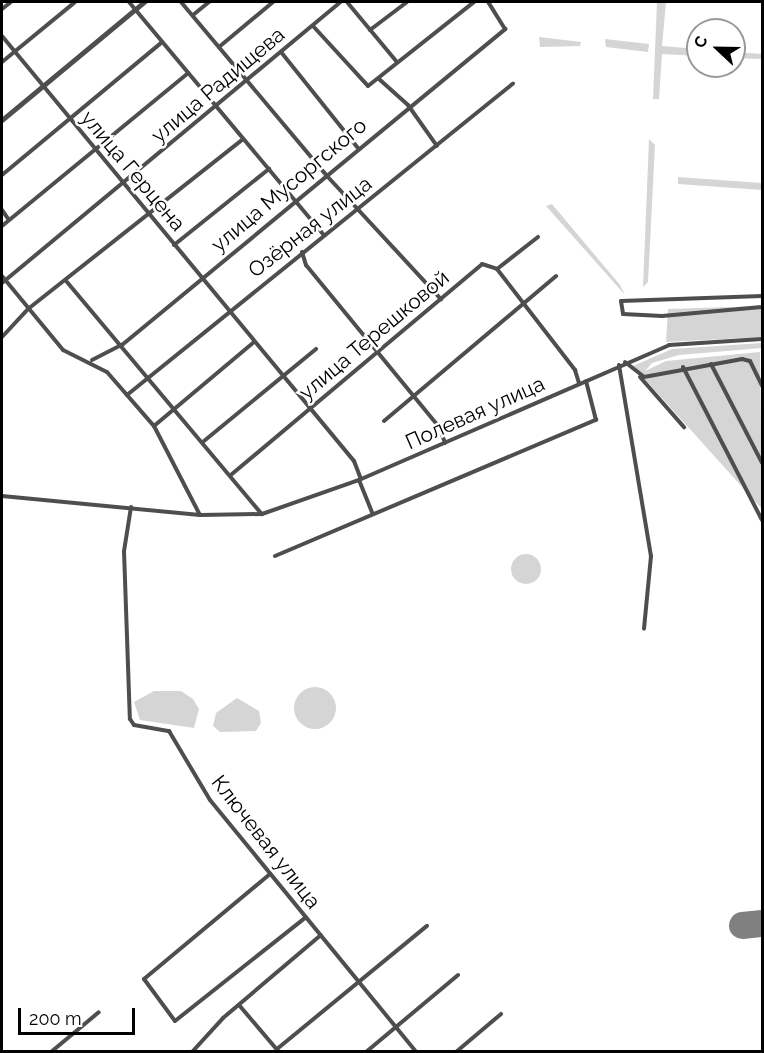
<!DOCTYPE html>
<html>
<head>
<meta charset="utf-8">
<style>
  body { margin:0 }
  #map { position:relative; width:764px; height:1053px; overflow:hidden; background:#fff; font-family:Raleway,sans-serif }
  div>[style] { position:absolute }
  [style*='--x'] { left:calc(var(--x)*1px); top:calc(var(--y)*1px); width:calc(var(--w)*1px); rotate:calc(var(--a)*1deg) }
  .green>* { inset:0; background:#d5d5d5 }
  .round { border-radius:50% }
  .runway>* { height:27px; margin:-13.5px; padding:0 13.5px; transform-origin:13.5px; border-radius:13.5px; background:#808080 }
  .minor>* { height:4px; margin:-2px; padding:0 2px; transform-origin:2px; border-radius:2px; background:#4e4e4e }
  .tertiary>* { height:4.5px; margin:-2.25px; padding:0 2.25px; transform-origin:2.25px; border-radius:2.25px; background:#4e4e4e }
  span { translate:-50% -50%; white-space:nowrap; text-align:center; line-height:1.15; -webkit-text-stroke:5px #fff; paint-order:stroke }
  .street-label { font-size:21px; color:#000 }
  .frame { position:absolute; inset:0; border:3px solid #000; pointer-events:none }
  .north { position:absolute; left:686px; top:18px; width:60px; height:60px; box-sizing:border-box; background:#fff; border:2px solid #999; border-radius:50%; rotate:292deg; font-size:16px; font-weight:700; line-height:24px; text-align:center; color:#000 }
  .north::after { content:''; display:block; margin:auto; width:21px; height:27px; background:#000; clip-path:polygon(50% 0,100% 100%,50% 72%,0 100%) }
  .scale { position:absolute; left:18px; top:1008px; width:117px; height:27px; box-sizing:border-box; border:3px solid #000; border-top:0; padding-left:8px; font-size:18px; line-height:21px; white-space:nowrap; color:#000; -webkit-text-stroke:4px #fff; paint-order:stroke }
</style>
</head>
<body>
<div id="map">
  <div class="green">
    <div style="clip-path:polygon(657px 2px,666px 2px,662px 46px,698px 49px,698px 56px,662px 54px,659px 99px,653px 99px)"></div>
    <div style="clip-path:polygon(539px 37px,581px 42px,580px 46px,540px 47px)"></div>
    <div style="clip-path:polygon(605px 39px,649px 44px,648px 52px,606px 47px)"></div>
    <div style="clip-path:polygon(734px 52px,762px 54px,762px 59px,734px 58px)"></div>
    <div style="clip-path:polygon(649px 139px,655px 145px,648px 282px,643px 287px)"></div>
    <div style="clip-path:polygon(678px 177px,762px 183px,762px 190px,678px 184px)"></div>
    <div style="clip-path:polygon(552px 204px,620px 285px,625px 295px,546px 206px)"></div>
    <div style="clip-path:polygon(762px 306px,762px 337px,666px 342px,668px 309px)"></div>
    <div style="clip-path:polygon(762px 343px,762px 348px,679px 355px,652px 363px,645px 371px,666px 361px,760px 352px,762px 509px,633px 366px,672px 349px)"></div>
    <div class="round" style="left:511px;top:554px;width:30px;height:30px"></div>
    <div class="round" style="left:294px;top:687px;width:42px;height:42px"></div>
    <div style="clip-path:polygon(154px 691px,181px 691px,193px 699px,199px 709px,194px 728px,140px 720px,134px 702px)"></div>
    <div style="clip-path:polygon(237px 698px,259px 711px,261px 723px,256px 731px,220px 732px,213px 726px,216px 713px)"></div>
  </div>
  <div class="runway">
    <div style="--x:742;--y:925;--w:20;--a:-6"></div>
  </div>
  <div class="minor">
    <div style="--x:129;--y:2;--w:304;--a:50.1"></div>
    <div style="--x:181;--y:2;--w:227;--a:50"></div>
    <div style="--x:327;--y:176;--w:168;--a:47.2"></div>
    <div style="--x:347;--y:2;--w:78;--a:50.2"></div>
    <div style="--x:2;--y:9;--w:11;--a:-38"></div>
    <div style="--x:193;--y:15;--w:21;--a:-39"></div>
    <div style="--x:313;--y:26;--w:81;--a:47.5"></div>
    <div style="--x:368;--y:86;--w:135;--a:-38.4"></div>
    <div style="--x:370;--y:30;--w:46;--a:-37.1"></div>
    <div style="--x:2;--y:36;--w:552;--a:50.37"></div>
    <div style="--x:354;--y:461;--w:19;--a:69"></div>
    <div style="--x:219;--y:47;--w:70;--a:-39.8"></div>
    <div style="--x:281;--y:52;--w:123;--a:51.3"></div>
    <div style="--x:2;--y:62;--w:94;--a:-39.4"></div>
    <div style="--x:379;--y:79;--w:39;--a:42"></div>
    <div style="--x:408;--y:105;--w:50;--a:54.7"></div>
    <div style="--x:2;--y:175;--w:208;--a:-39.7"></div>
    <div style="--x:2;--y:210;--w:12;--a:55"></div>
    <div style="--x:2;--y:226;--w:241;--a:-39.4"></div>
    <div style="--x:174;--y:245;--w:122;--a:-38.7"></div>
    <div style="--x:302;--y:252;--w:14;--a:73"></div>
    <div style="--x:306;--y:265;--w:210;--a:50.6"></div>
    <div style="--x:439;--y:427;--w:17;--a:69"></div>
    <div style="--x:497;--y:269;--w:128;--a:52.3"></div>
    <div style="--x:575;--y:370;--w:14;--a:73"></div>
    <div style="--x:2;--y:276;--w:96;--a:50.5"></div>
    <div style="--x:63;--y:350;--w:49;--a:26.6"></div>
    <div style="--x:107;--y:372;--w:72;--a:49"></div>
    <div style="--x:154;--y:426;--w:100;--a:62.7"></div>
    <div style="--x:67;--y:282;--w:303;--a:50"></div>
    <div style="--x:2;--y:283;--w:440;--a:-39.7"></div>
    <div style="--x:762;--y:296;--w:141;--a:178"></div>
    <div style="--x:621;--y:301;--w:13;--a:81"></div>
    <div style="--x:623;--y:314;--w:39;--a:3"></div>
    <div style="--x:662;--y:316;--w:100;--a:-5.1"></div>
    <div style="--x:2;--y:337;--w:38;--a:-47"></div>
    <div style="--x:28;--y:309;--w:274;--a:-38.3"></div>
    <div style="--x:92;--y:360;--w:34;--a:-27"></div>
    <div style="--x:122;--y:345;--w:497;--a:-39.5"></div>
    <div style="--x:505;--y:29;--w:32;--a:-122"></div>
    <div style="--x:625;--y:362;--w:24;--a:38"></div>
    <div style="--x:644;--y:377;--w:100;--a:-10.4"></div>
    <div style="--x:742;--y:359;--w:8;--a:14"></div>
    <div style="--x:750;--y:361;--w:28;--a:64"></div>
    <div style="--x:711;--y:364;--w:111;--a:62.7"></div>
    <div style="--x:619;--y:365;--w:194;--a:80.5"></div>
    <div style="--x:651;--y:556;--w:73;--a:95.5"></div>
    <div style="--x:683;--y:367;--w:172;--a:62.7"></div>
    <div style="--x:640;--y:377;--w:67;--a:48.7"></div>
    <div style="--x:127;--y:395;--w:496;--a:-38.9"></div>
    <div style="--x:384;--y:421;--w:225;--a:-40.1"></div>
    <div style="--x:154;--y:426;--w:131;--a:-40"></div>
    <div style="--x:204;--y:441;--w:145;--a:-39.4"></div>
    <div style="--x:232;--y:474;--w:326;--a:-40"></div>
    <div style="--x:482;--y:264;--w:16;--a:18"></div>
    <div style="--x:497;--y:269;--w:52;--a:-38"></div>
    <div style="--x:359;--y:480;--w:35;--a:68"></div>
    <div style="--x:2;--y:496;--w:199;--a:5.5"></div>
    <div style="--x:200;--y:515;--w:62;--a:-0.9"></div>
    <div style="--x:262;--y:514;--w:103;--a:-19.3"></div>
    <div style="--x:359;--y:480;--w:338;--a:-23.5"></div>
    <div style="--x:669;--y:345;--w:93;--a:-3.7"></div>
    <div style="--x:131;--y:507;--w:45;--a:99"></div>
    <div style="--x:124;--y:551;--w:168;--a:88"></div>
    <div style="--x:130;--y:719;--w:7;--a:56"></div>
    <div style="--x:134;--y:725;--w:36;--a:10"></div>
    <div style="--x:169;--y:731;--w:80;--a:59.3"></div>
    <div style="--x:210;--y:800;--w:325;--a:50.7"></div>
    <div style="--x:275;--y:556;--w:349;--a:-23"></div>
    <div style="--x:596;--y:420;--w:40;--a:-104.4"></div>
    <div style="--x:270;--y:874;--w:164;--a:140.2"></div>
    <div style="--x:144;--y:979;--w:52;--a:53.6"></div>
    <div style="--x:175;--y:1021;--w:166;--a:-38.4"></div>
    <div style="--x:239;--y:1005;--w:62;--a:49.6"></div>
    <div style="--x:277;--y:1049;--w:194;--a:-39.4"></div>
    <div style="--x:51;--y:1052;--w:62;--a:-39.8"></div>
    <div style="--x:192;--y:1052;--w:46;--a:-47.6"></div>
    <div style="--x:223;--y:1018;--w:128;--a:-40.3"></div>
    <div style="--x:366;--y:1052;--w:120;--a:-39.9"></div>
    <div style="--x:456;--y:1052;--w:59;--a:-40.2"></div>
  </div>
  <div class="tertiary">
    <div style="--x:2;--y:120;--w:185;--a:-39.7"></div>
  </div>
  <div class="street-label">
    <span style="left:218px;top:85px;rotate:-40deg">улица Радищева</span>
    <span style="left:133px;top:171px;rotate:50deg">улица Герцена</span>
    <span style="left:289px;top:185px;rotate:-40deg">улица Мусоргского</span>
    <span style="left:310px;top:227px;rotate:-38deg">Озёрная улица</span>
    <span style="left:374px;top:335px;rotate:-40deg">улица Терешковой</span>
    <span style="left:475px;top:413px;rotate:-24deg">Полевая улица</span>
    <span style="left:266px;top:842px;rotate:52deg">Ключевая улица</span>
  </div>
  <div class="frame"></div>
  <div class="north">С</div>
  <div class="scale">200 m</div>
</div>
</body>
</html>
